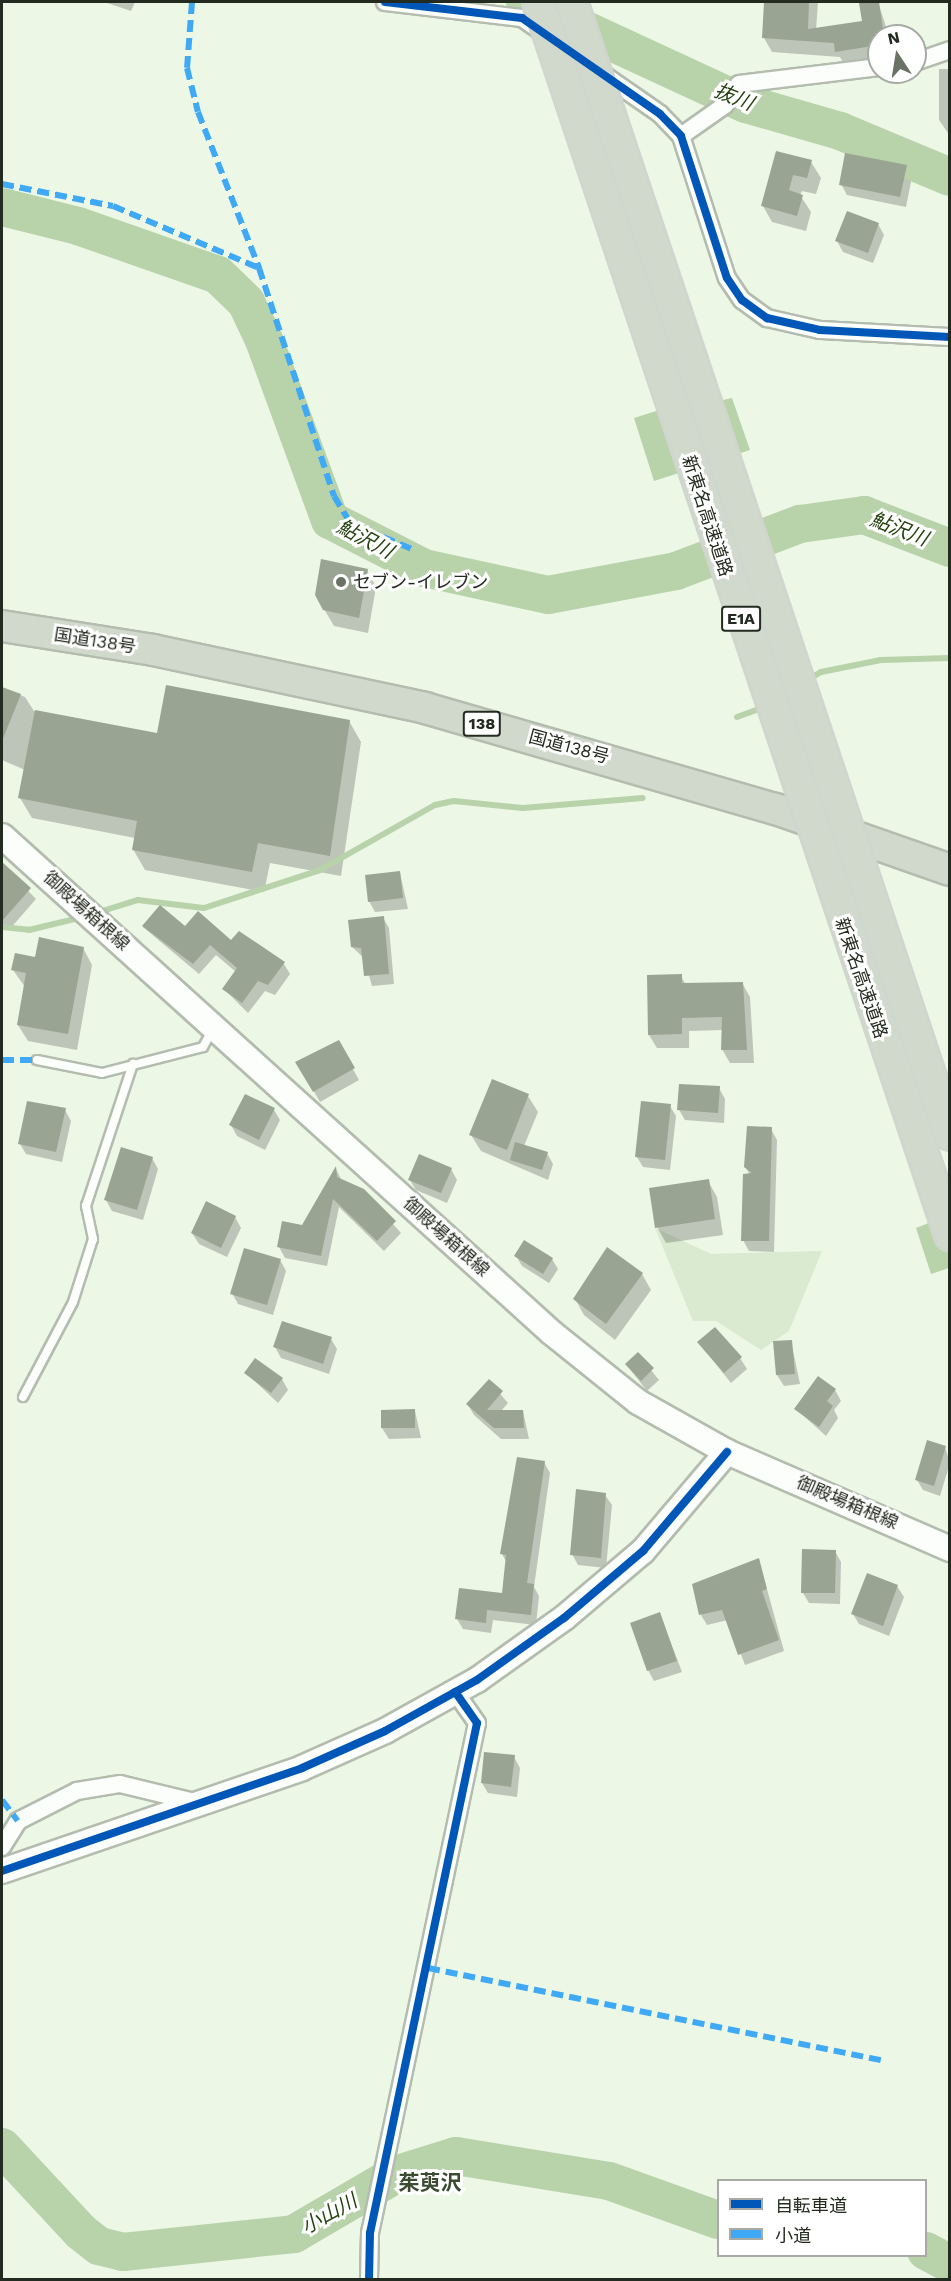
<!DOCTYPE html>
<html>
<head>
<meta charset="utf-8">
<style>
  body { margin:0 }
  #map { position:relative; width:951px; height:2281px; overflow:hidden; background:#ecf7e6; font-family:"Work Sans","Noto Sans JP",sans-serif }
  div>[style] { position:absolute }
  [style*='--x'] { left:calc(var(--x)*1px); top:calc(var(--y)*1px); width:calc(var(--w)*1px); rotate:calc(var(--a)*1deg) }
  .green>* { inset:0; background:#d9ead1 }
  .water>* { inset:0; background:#b8d2aa }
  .shadow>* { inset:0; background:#0003 }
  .stream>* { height:6px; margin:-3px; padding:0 3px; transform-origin:3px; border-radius:3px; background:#b8d2aa }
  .river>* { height:38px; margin:-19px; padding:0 19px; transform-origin:19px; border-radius:19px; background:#b8d2aa }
  .building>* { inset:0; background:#99a493 }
  .roads { filter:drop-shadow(2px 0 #b3bcae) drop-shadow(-2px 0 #b3bcae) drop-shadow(0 2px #b3bcae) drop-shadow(0 -2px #b3bcae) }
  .lane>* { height:8px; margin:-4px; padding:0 4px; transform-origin:4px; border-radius:4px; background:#fcfefb }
  .street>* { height:16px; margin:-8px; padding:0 8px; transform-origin:8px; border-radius:8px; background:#fcfefb }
  .secondary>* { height:24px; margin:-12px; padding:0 12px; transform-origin:12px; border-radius:12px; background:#fcfefb }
  .highway>* { height:30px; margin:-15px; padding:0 15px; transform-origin:15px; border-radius:15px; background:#d1d8cc }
  .bridges { filter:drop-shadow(2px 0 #d0d5ce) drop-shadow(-2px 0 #d0d5ce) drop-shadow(0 2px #d0d5ce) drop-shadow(0 -2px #d0d5ce) }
  .highway-bridge>* { height:30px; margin:-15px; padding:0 15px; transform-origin:15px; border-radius:15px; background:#d1d8cc }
  .quiet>* { height:6px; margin-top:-3px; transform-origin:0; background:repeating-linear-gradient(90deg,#3fa9f5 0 12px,transparent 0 18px) }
  .cycleway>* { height:8px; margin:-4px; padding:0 4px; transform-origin:4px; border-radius:4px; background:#0057b8 }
  .dots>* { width:16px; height:16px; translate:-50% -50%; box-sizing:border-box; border:3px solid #fff; border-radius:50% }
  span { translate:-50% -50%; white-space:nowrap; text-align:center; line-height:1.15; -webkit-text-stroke:6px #fff; paint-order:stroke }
  .shield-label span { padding:2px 4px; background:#fff; border:2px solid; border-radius:4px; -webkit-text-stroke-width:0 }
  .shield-label { font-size:16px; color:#232a1f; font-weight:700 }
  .street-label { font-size:18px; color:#232a1f }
  .poi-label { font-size:18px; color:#232a1f }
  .left { translate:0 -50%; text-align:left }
  .water-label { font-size:20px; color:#25430f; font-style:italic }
  .quarter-label { font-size:21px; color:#3c4c33; font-weight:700 }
  .frame { position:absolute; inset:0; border:3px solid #232a1f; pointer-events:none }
  .legend { position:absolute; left:717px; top:2179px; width:210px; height:78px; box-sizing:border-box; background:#fff; border:2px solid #a7aaa5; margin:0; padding:8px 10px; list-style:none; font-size:18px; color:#232a1f }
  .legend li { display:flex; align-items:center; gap:12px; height:30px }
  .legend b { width:30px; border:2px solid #a7aaa5 }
  .north { position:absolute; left:867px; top:24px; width:60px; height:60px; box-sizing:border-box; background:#fff; border:2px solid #a7aaa5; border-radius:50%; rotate:348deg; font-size:16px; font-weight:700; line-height:24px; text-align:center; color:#232a1f }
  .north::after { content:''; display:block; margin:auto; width:21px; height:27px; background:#697265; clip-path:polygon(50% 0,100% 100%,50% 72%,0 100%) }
</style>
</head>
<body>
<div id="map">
  <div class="green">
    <div style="clip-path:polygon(655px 1228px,711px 1254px,822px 1251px,789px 1331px,761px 1350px,716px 1321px,693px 1321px)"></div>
  </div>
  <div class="water">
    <div style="clip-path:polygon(710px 394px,714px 402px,732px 398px,750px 450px,654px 481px,634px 418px)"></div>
    <div style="clip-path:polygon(949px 1215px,949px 1268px,931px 1274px,916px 1228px)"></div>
  </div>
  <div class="shadow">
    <div style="clip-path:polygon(104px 2px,135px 2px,131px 11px)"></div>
    <div style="clip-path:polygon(766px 2px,818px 2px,816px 30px,864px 22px,861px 4px,878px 2px,889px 36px,879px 36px,879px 61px,845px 66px,840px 57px,772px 52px,764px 38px)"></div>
    <div style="clip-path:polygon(939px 69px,950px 69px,950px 136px,939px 120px)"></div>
    <div style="clip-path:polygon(777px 153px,811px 162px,821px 178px,816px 194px,802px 191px,800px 195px,811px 212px,806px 231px,772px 222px,763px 206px)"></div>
    <div style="clip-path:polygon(906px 166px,912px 177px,906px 207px,847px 195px,841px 184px)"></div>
    <div style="clip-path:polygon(878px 224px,884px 235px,873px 263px,843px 252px,837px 241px)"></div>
    <div style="clip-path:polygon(367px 571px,376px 587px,368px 633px,334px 626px,324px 609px)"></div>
    <div style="clip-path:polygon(2px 688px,25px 697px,34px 711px,158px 735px,349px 721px,361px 742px,341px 876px,270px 863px,264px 892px,145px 870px,133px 849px,135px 838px,32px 818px,20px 798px,25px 770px,2px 760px)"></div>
    <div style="clip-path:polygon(8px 870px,36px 899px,9px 930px,2px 923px,2px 877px)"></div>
    <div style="clip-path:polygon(400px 873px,408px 909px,375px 912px,369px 901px)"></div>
    <div style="clip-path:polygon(383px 918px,389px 928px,394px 984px,372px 986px,364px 958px,352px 947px)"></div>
    <div style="clip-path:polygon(143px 927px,185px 928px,231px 942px,284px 964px,290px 974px,275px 995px,265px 991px,248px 1013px,224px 989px,236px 972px,216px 955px,199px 974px)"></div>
    <div style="clip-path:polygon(83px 948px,92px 965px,77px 1050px,28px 1041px,18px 1025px,25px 987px,13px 970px)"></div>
    <div style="clip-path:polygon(681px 976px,686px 985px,742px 983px,750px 997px,754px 1063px,730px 1063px,722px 1049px,723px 1030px,689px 1031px,689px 1048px,657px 1048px,649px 1035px)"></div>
    <div style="clip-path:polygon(338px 1042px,359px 1080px,320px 1102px,297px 1062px)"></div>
    <div style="clip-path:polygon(719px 1088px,725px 1099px,724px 1123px,685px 1120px,679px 1110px)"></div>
    <div style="clip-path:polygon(528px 1096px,538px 1112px,524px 1146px,547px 1153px,553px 1164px,548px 1180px,481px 1151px,471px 1135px)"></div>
    <div style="clip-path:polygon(670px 1106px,676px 1116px,670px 1170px,643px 1167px,637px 1157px)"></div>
    <div style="clip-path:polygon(65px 1110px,71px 1121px,62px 1162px,26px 1154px,20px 1144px)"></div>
    <div style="clip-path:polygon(274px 1110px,280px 1120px,265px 1150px,237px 1136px,231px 1125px)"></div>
    <div style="clip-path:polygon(771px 1129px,777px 1140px,774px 1252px,749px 1251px,743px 1240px,750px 1175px,745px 1166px)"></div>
    <div style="clip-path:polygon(152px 1158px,158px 1169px,143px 1220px,112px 1211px,106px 1200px)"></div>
    <div style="clip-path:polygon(336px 1169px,342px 1181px,363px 1191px,401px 1233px,384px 1251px,339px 1207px,327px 1266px,285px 1258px,279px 1247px,303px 1227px)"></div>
    <div style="clip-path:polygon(451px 1169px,457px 1180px,447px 1203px,416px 1190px,410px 1180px)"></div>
    <div style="clip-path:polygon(708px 1181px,717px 1197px,723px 1235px,666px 1243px,657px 1227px)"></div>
    <div style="clip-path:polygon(235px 1217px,241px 1228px,227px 1257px,199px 1244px,192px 1233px)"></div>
    <div style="clip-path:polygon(516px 1256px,552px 1259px,558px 1269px,549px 1283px,522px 1266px)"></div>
    <div style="clip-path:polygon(280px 1260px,286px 1271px,273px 1315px,238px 1304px,232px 1293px)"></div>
    <div style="clip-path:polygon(642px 1274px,651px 1290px,615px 1340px,584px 1315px,575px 1299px)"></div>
    <div style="clip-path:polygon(331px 1339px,337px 1349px,329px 1374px,281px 1358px,275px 1347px)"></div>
    <div style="clip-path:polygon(791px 1341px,800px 1384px,784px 1386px,777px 1375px)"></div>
    <div style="clip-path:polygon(699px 1343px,740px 1358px,747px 1369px,731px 1383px)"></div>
    <div style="clip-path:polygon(638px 1354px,659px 1380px,647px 1391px,626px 1364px)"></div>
    <div style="clip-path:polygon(246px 1373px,282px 1379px,288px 1390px,278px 1403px)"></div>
    <div style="clip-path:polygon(489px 1381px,508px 1403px,501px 1411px,523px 1411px,529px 1439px,501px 1439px,474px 1415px,468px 1405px)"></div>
    <div style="clip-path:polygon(835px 1390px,841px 1401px,834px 1410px,838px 1418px,826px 1436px,796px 1409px)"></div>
    <div style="clip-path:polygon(415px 1411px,421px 1438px,389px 1439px,382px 1428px)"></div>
    <div style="clip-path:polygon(945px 1447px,950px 1463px,940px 1496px,923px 1490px,917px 1480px)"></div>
    <div style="clip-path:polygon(544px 1462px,550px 1473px,534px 1587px,539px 1596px,536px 1625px,493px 1620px,491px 1633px,463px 1629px,457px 1619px,503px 1594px,507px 1563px,502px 1554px)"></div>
    <div style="clip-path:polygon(605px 1495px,612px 1505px,606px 1568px,578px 1565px,572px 1554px)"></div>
    <div style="clip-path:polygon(835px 1551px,841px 1562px,840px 1604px,809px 1603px,803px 1593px)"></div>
    <div style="clip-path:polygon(759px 1560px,784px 1651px,745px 1665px,728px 1620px,707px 1625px,701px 1615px)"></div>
    <div style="clip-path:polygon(897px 1586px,904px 1597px,889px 1636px,859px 1624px,853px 1614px)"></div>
    <div style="clip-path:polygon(660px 1614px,682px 1672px,654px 1681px,648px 1670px)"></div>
    <div style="clip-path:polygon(514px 1757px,520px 1768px,517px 1797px,488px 1793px,482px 1783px)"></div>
  </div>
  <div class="stream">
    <div style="--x:806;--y:681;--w:17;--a:-31"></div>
    <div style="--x:821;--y:672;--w:61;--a:-11.3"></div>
    <div style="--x:881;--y:660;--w:69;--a:-1.7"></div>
    <div style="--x:737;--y:717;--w:29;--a:-20"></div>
    <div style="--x:96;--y:913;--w:44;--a:-17.2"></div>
    <div style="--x:138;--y:900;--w:66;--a:6.9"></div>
    <div style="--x:204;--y:908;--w:122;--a:-18.1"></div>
    <div style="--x:320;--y:870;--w:132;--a:-29.5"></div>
    <div style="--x:435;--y:805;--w:19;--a:-12"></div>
    <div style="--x:454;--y:801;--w:69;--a:5.8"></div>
    <div style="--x:523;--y:808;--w:120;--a:-4.8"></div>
    <div style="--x:2;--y:927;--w:27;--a:6"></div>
    <div style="--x:29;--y:930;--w:56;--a:-13.5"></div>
  </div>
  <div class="river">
    <div style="--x:525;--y:2;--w:243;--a:24.8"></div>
    <div style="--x:746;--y:104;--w:98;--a:16"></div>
    <div style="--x:840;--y:131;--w:119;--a:22.7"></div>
    <div style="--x:2;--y:207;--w:78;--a:14"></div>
    <div style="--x:78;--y:226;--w:148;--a:19.3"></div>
    <div style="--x:218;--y:275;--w:39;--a:44"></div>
    <div style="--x:246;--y:302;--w:42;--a:64.7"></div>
    <div style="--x:264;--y:340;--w:192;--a:69.9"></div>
    <div style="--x:330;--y:520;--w:106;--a:27.1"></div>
    <div style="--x:424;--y:568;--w:127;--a:12.3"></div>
    <div style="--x:548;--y:595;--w:130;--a:-10.6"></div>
    <div style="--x:676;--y:571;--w:133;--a:-20.8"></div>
    <div style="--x:800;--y:524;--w:65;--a:-8"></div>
    <div style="--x:864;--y:515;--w:92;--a:21"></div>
    <div style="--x:2;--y:2147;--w:116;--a:47.1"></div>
    <div style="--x:81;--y:2232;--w:23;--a:38"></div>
    <div style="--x:99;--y:2246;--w:25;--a:14"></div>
    <div style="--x:123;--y:2252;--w:172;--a:-6"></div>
    <div style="--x:294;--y:2234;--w:117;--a:-30.3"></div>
    <div style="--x:395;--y:2175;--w:64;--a:-17.3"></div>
    <div style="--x:456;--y:2156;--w:155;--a:9.3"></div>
    <div style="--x:609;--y:2181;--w:116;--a:19.7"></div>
    <div style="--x:926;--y:2251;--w:27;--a:28"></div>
  </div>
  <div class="building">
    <div style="clip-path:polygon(764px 2px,809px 2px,808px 29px,862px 21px,859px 3px,879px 2px,884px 36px,879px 36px,879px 45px,835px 52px,834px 43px,762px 38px)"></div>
    <div style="clip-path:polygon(776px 151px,812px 160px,807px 178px,793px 175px,789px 190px,803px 195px,797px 216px,761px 206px)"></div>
    <div style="clip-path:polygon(845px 153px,907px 165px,900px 197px,839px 185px)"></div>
    <div style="clip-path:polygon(847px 211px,879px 223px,868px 253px,835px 241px)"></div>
    <div style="clip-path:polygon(321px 559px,368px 569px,359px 618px,323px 610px,315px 595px)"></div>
    <div style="clip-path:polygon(166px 685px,350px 720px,330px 856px,258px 843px,252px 872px,132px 850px,137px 821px,18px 798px,35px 710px,157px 733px)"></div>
    <div style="clip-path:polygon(2px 687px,21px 694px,2px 741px)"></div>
    <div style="clip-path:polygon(2px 862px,31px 888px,2px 921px)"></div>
    <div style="clip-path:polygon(400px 871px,403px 898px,368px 902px,365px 875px)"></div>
    <div style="clip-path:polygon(160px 905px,185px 926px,198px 911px,231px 940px,239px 931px,285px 962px,268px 985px,258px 981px,242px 1003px,222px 989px,237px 968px,210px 945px,193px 964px,142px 926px)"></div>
    <div style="clip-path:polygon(384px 916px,389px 974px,364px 976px,361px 948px,351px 947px,348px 920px)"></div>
    <div style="clip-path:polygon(39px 937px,84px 947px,68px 1034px,17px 1025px,26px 973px,11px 970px,15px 953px,35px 957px)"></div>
    <div style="clip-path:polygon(682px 974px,682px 983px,743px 982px,747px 1050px,721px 1050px,722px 1017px,682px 1018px,682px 1034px,648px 1035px,647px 975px)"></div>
    <div style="clip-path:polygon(339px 1040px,355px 1068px,313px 1092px,295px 1062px)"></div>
    <div style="clip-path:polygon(492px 1079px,529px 1094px,507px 1150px,469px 1135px)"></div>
    <div style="clip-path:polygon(679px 1084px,720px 1086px,718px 1113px,677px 1110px)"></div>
    <div style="clip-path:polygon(245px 1094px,275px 1108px,259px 1140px,229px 1125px)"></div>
    <div style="clip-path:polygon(27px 1101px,66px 1108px,56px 1152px,18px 1144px)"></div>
    <div style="clip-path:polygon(641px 1101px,671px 1104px,665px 1160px,635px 1157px)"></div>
    <div style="clip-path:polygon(747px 1126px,772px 1127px,769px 1241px,741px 1241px,743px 1174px,752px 1173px,744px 1167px)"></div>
    <div style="clip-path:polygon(515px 1142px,548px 1152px,542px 1170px,510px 1160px)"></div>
    <div style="clip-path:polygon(121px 1147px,153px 1157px,137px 1210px,104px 1200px)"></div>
    <div style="clip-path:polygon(419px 1154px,452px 1168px,441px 1193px,408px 1180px)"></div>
    <div style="clip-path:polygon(336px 1166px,337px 1177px,364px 1189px,396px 1221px,377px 1241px,333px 1199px,321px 1256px,277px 1247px,282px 1221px,302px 1225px)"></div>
    <div style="clip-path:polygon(709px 1179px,715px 1219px,655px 1228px,649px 1188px)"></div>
    <div style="clip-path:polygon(206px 1201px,236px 1216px,221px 1248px,191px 1233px)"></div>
    <div style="clip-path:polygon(524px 1240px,553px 1258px,543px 1274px,514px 1256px)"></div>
    <div style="clip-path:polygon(607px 1247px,643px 1273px,606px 1324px,573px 1299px)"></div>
    <div style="clip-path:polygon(244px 1248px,281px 1259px,267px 1305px,230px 1294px)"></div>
    <div style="clip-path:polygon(282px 1321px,332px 1337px,323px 1364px,273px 1347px)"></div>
    <div style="clip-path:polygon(715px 1327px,742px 1357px,724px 1373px,697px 1342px)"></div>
    <div style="clip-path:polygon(792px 1340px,795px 1374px,776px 1375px,773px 1341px)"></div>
    <div style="clip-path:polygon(638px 1352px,654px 1368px,641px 1381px,625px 1364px)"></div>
    <div style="clip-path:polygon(255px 1358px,283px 1378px,271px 1393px,244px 1373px)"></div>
    <div style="clip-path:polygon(818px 1376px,836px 1389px,827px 1401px,833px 1406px,819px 1427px,794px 1409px)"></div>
    <div style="clip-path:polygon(489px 1379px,503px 1391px,487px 1410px,523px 1410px,524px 1428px,494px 1428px,466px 1404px)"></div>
    <div style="clip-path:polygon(415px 1409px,415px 1428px,381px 1428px,381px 1410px)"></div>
    <div style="clip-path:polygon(927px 1440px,946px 1446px,934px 1486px,915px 1480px)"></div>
    <div style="clip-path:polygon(517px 1457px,545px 1461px,527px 1583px,534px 1584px,531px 1615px,487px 1610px,486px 1623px,455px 1619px,459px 1588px,502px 1593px,506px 1555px,500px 1554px)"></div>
    <div style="clip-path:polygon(576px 1489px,606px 1493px,601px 1558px,570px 1555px)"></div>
    <div style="clip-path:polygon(802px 1549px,836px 1550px,835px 1593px,801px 1593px)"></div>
    <div style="clip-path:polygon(759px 1558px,767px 1589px,762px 1591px,779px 1640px,738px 1655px,722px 1610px,699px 1615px,692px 1584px)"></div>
    <div style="clip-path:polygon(867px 1573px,898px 1585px,883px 1626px,851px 1614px)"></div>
    <div style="clip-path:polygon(660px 1612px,677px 1661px,647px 1671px,630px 1623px)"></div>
    <div style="clip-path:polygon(484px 1752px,515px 1755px,511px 1787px,481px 1783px)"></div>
  </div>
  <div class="roads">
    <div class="lane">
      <div style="--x:37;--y:1060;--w:66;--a:11.3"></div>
      <div style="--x:102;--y:1073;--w:104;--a:-14.4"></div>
      <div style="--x:203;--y:1047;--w:21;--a:-61"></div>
      <div style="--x:23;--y:1397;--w:107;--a:-62.2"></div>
      <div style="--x:73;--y:1302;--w:66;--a:-72.4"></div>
      <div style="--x:93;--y:1239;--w:34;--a:-102"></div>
      <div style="--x:86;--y:1206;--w:150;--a:-71.7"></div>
    </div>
    <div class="street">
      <div style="--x:385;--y:2;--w:138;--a:6.7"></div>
      <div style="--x:522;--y:18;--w:168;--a:34.8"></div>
      <div style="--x:660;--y:114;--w:30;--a:46"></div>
      <div style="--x:681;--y:136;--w:149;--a:72.1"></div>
      <div style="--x:727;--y:278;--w:27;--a:56"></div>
      <div style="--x:742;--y:300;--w:31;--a:36"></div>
      <div style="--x:767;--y:318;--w:54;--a:12.8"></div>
      <div style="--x:820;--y:330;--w:130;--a:3.1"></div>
      <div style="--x:915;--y:62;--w:37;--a:-19"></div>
      <div style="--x:681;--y:136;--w:54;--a:-35.2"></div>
      <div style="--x:725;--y:105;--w:25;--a:-56"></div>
      <div style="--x:739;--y:84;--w:141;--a:-6.9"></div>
      <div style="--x:2;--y:1847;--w:31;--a:-58"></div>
      <div style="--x:18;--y:1821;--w:66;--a:-27"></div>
      <div style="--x:77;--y:1791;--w:44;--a:-9.2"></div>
      <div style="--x:120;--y:1784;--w:81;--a:13.5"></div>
      <div style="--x:369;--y:2280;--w:47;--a:-88.8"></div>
      <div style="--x:370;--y:2233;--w:521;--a:-78.15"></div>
      <div style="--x:477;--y:1723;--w:38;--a:-125"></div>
    </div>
    <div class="secondary">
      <div style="--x:2;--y:836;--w:741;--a:42.1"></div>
      <div style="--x:552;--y:1333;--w:110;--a:38.7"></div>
      <div style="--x:638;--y:1402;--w:102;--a:29.3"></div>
      <div style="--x:727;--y:1452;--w:243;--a:23.5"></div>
      <div style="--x:2;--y:1871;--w:317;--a:-18.9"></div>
      <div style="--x:302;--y:1768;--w:91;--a:-24"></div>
      <div style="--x:385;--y:1731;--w:105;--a:-29"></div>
      <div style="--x:477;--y:1680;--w:107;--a:-35.5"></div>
      <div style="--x:564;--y:1618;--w:104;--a:-40.3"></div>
      <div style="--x:643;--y:1551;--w:130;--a:-49.7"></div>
    </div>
    <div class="highway">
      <div style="--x:2;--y:626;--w:153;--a:9"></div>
      <div style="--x:153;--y:650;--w:278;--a:12"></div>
      <div style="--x:425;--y:708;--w:365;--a:16.1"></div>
      <div style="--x:776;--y:809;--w:184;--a:19.3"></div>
    </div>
  </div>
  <div class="bridges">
    <div class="highway-bridge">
      <div style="--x:538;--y:2;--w:1300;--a:71.52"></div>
      <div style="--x:572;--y:2;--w:1194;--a:71.55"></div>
    </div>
  </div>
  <div class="quiet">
    <div style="--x:192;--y:2;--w:66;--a:94.3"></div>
    <div style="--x:187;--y:68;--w:45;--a:76"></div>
    <div style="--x:198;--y:112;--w:168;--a:68.6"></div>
    <div style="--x:259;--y:268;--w:240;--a:71.8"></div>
    <div style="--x:334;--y:496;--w:31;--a:59"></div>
    <div style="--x:350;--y:523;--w:69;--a:22.9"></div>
    <div style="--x:2;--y:184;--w:113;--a:11.2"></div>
    <div style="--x:113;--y:206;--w:159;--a:23"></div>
    <div style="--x:2;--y:1060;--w:35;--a:0"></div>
    <div style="--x:2;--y:1800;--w:26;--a:53"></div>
    <div style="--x:428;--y:1968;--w:462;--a:11.5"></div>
  </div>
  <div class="cycleway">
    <div style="--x:385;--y:2;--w:138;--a:6.7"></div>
    <div style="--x:522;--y:18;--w:168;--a:34.8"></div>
    <div style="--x:660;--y:114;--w:30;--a:46"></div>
    <div style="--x:681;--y:136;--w:149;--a:72.1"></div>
    <div style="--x:727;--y:278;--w:27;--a:56"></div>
    <div style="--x:742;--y:300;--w:31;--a:36"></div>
    <div style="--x:767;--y:318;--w:54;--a:12.8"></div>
    <div style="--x:820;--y:330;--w:130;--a:3.1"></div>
    <div style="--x:2;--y:1871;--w:317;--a:-18.9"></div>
    <div style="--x:302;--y:1768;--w:91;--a:-24"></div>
    <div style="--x:385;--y:1731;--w:105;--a:-29"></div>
    <div style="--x:477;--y:1680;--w:107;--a:-35.5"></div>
    <div style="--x:564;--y:1618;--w:104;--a:-40.3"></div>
    <div style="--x:643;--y:1551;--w:130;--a:-49.7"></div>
    <div style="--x:369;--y:2280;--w:47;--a:-88.8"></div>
    <div style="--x:370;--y:2233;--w:521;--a:-78.15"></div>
    <div style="--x:477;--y:1723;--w:38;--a:-125"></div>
  </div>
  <div class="dots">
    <div style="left:341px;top:582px;background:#697265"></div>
  </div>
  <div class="shield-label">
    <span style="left:741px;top:619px">E1A</span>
    <span style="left:482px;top:724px">138</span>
  </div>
  <div class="street-label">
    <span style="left:707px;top:516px;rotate:72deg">新東名高速道路</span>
    <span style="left:95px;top:641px;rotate:9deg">国道138号</span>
    <span style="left:569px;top:747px;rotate:15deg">国道138号</span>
    <span style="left:86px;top:911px;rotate:42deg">御殿場箱根線</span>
    <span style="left:861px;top:978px;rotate:71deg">新東名高速道路</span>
    <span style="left:446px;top:1237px;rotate:42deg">御殿場箱根線</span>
    <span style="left:847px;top:1503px;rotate:23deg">御殿場箱根線</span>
  </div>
  <div class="poi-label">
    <span class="left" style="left:353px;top:582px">セブン-イレブン</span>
  </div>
  <div class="water-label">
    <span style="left:734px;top:97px;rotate:22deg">抜川</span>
    <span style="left:899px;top:529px;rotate:21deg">鮎沢川</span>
    <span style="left:365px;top:539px;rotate:28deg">鮎沢川</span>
    <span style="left:329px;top:2214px;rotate:-29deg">小山川</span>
  </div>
  <div class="quarter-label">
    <span style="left:430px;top:2183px">茱萸沢</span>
  </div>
  <div class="frame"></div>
  <ul class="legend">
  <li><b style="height:8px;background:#0057b8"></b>自転車道</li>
  <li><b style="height:8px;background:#3fa9f5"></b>小道</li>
  </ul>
  <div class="north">N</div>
</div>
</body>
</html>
